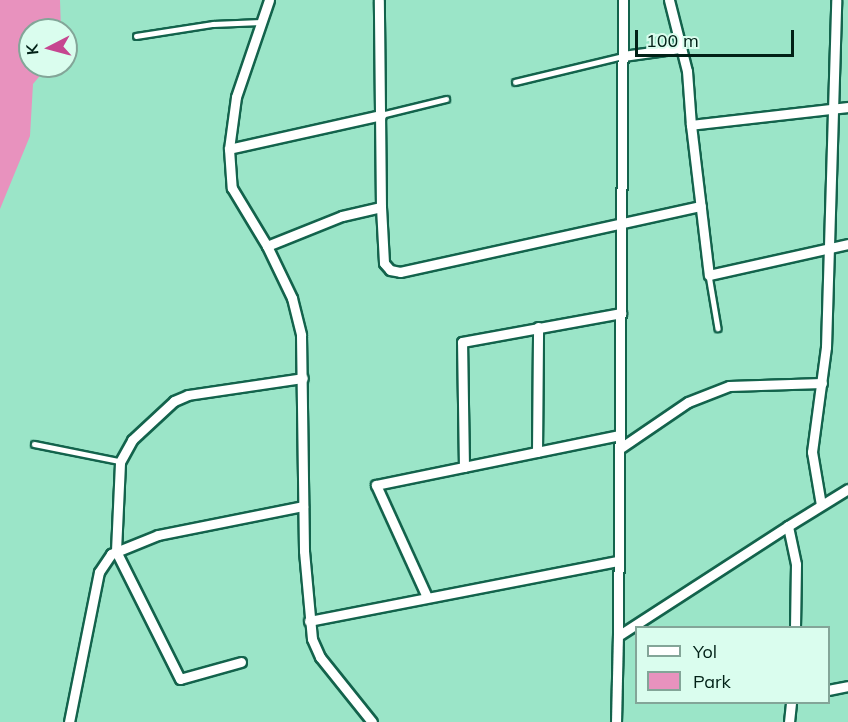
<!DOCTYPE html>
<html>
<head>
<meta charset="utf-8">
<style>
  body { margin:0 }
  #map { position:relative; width:848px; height:722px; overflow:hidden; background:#9be5c8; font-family:Mulish,sans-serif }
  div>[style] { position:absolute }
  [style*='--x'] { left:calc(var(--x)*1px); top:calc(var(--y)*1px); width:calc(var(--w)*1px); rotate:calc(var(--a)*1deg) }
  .green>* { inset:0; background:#e892be }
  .roads { filter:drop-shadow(2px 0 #13634c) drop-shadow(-2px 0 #13634c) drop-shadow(0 2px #13634c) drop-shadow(0 -2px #13634c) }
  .lane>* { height:4.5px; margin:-2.25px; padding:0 2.25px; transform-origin:2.25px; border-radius:2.25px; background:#fff }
  .street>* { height:9px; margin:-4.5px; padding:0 4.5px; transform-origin:4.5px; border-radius:4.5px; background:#fff }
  span { translate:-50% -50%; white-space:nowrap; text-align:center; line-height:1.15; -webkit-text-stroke:4.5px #dafdee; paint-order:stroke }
  .legend { position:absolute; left:635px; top:626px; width:195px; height:78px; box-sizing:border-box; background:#dafdee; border:2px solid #83a598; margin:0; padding:8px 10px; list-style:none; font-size:18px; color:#012016 }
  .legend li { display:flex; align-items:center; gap:12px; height:30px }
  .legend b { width:30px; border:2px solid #83a598 }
  .north { position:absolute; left:18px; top:18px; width:60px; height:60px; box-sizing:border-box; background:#dafdee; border:2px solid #83a598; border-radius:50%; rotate:264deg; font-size:16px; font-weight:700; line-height:24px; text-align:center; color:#012016 }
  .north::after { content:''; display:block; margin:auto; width:21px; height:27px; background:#c64690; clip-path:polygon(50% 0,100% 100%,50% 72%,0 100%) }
  .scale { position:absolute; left:635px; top:30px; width:159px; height:27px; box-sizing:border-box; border:3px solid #012016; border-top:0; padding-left:8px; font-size:18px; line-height:21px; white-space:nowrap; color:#012016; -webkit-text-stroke:4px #dafdee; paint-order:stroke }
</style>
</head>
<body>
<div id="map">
  <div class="green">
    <div style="clip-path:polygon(0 0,60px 0,61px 30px,30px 30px,30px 66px,48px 66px,33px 84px,30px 136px,0 209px)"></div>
  </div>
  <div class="roads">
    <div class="lane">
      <div style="--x:136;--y:36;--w:78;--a:-8.9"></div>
      <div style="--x:213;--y:24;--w:48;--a:-2.4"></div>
      <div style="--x:515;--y:82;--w:111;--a:-13.5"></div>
      <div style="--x:381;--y:115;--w:67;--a:-13.8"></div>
      <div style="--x:709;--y:275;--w:54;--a:80.4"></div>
      <div style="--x:34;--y:444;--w:87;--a:11.3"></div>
    </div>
    <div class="street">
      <div style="--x:269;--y:0;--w:102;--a:108.8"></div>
      <div style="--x:236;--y:97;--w:52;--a:97.7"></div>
      <div style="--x:229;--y:149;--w:39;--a:86"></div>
      <div style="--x:232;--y:188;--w:68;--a:58.9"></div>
      <div style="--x:267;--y:246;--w:81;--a:-21.8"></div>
      <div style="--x:342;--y:216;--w:40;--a:-13"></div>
      <div style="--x:381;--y:207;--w:207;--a:-90.6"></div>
      <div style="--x:623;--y:0;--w:636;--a:90.45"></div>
      <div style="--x:618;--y:636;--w:202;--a:-32.9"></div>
      <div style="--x:669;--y:0;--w:73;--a:75.8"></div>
      <div style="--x:687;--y:71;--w:54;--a:85.8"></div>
      <div style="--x:623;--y:56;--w:59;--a:-7.9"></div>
      <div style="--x:848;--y:107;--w:158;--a:173.5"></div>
      <div style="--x:691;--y:125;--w:151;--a:83.2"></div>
      <div style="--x:709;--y:275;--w:142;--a:-12.6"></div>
      <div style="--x:229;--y:149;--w:156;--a:-12.6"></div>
      <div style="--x:381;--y:207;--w:56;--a:86.9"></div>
      <div style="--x:384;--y:263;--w:9;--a:49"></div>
      <div style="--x:390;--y:270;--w:10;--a:11"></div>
      <div style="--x:400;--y:272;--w:308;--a:-12.4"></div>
      <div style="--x:267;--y:246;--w:58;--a:64.3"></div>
      <div style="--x:292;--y:298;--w:38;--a:76"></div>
      <div style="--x:301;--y:335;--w:216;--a:89.2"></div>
      <div style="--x:304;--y:551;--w:88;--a:84.8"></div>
      <div style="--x:312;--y:639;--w:20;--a:66"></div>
      <div style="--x:320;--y:657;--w:83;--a:51.3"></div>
      <div style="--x:619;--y:449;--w:83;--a:-34.3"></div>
      <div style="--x:688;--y:402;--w:44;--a:-21.3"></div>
      <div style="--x:729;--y:386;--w:93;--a:-1.8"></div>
      <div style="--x:537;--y:452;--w:125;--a:-89.5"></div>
      <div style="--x:464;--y:467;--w:125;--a:-90.9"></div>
      <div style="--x:462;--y:342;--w:162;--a:-10.3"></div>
      <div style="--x:821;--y:505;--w:54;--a:-99.6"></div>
      <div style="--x:812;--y:452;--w:106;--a:-82.4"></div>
      <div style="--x:826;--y:347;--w:347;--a:-88.3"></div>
      <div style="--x:427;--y:597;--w:123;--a:-114.5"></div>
      <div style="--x:376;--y:485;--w:248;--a:-11.6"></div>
      <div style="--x:309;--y:621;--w:315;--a:-11"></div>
      <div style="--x:795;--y:628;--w:64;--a:-89.1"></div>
      <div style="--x:796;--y:564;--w:39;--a:-102"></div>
      <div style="--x:788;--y:526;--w:70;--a:-31.7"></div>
      <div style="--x:241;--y:662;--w:63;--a:164.4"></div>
      <div style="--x:180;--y:679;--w:143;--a:-116.6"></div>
      <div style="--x:116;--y:551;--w:89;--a:-87.4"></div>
      <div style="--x:120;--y:462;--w:25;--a:-61"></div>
      <div style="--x:132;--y:440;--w:57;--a:-42.9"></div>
      <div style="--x:174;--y:401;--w:15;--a:-23"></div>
      <div style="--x:188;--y:395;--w:116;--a:-8.4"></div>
      <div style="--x:828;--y:690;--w:20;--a:-11"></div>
      <div style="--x:69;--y:722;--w:153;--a:-78.7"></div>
      <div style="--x:99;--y:572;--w:22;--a:-56"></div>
      <div style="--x:111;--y:554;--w:51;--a:-22"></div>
      <div style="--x:158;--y:535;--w:148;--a:-11.3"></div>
      <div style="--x:616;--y:722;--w:86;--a:-88.7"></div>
      <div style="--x:789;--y:722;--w:20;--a:-84"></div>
    </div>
  </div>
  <ul class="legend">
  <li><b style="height:8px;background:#fff"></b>Yol</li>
  <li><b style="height:16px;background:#e892be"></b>Park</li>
  </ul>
  <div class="north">K</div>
  <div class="scale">100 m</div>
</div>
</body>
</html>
